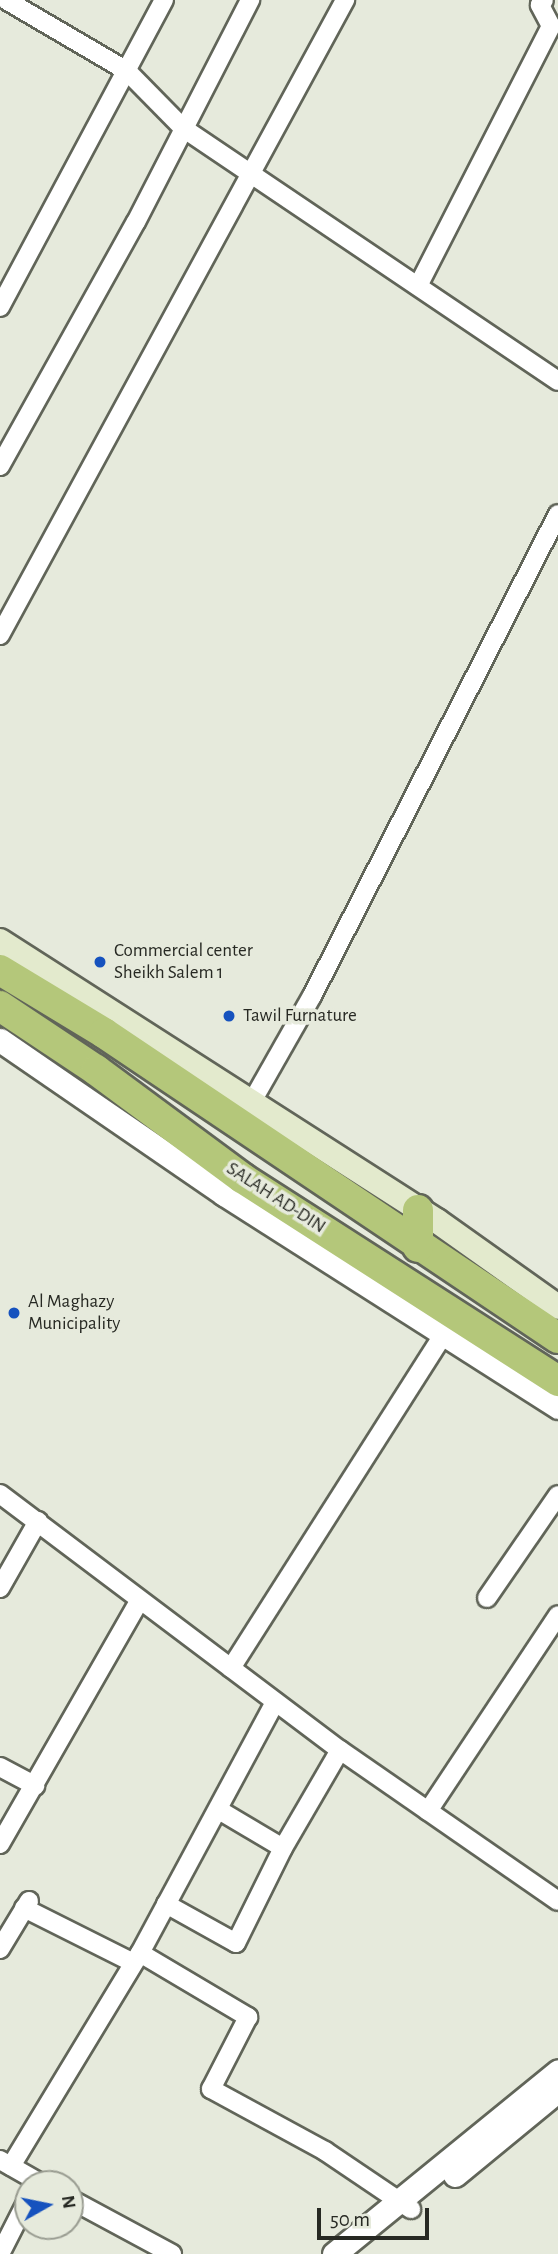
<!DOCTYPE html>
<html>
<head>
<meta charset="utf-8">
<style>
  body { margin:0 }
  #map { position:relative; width:558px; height:2254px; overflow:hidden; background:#e6eadc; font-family:"Alegreya Sans",sans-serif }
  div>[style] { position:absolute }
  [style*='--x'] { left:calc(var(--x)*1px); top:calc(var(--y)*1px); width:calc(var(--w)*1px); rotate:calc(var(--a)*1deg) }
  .roads { filter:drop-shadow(2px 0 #616559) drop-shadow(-2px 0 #616559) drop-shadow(0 2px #616559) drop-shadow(0 -2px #616559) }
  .minor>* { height:18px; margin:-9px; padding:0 9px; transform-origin:9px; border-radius:9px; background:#fff }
  .tertiary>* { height:23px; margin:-11.5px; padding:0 11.5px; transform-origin:11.5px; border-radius:11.5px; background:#fff }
  .secondary>* { height:24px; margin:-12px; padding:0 12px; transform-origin:12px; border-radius:12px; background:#e3eacd }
  .trunk>* { height:30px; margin:-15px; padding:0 15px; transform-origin:15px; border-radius:15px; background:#b4c77a }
  .dots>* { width:19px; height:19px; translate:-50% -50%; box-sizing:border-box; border:4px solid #e6eadc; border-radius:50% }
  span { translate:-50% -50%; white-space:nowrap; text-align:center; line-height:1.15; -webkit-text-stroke:7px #e6eadc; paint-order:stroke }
  .poi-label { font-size:19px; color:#272923 }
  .left { translate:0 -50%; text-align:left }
  .street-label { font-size:19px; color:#272923 }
  .north { position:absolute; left:14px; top:2170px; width:70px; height:70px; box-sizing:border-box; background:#e6eadc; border:2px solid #9a9d92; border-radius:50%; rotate:81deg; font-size:19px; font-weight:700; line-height:28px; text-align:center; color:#272923 }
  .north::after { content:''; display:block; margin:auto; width:24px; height:32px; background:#1652be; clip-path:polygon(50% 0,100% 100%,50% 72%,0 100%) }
  .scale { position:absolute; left:317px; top:2208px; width:112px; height:32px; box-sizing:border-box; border:4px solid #272923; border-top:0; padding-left:9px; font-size:21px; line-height:24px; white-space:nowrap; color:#272923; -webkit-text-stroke:5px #e6eadc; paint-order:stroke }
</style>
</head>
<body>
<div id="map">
  <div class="roads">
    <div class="minor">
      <div style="--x:6;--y:0;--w:140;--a:30.4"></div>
      <div style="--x:127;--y:71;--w:80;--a:45.5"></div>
      <div style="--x:183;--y:128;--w:452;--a:34"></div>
      <div style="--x:418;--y:286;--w:292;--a:-62.9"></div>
      <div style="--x:551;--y:26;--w:24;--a:-118"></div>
      <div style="--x:540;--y:5;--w:6;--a:-51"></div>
      <div style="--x:0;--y:307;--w:348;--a:-61.9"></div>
      <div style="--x:0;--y:466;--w:279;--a:-60.9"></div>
      <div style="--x:136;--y:222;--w:250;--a:-62.8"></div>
      <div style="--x:0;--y:635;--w:723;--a:-61.48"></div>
      <div style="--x:250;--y:1105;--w:125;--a:-60.4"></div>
      <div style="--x:312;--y:996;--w:541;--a:-62.96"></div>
      <div style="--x:0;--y:1494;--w:426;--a:37"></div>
      <div style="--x:340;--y:1750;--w:265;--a:34.7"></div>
      <div style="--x:0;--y:1588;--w:77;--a:-60.4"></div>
      <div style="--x:487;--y:1598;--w:125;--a:-55.4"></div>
      <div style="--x:231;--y:1668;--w:396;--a:-57.5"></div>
      <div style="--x:0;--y:1767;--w:40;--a:28"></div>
      <div style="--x:219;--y:1810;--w:74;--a:30.7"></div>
      <div style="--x:428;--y:1811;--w:235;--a:-56.4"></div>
      <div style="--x:0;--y:1844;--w:281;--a:-60.2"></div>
      <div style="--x:166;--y:1904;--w:80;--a:29.1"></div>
      <div style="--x:236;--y:1943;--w:106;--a:-63.7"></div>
      <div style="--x:283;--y:1848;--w:113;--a:-59.8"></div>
      <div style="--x:24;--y:1908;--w:121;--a:26.6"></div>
      <div style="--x:0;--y:1949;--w:56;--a:-58.9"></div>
      <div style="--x:140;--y:1953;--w:126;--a:30.7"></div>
      <div style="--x:248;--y:2017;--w:81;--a:117.2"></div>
      <div style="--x:211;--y:2089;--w:130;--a:28.5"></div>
      <div style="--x:325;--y:2151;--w:104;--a:34"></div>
      <div style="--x:0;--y:2160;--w:48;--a:29.7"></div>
      <div style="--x:11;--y:2166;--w:249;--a:-58.8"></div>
      <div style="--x:140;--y:1953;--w:285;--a:-61.7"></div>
      <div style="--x:70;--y:2199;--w:116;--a:28.3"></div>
      <div style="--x:0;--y:2254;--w:62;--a:-63"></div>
    </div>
    <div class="tertiary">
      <div style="--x:0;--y:1040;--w:272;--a:34.5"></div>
      <div style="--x:224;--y:1194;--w:396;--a:32.5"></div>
      <div style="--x:455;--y:2175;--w:134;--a:-39.5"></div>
      <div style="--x:334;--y:2254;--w:289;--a:-39.2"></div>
    </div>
    <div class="secondary">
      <div style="--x:0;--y:941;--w:519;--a:32.65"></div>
      <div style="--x:437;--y:1221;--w:148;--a:35.4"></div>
    </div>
    <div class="trunk">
      <div style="--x:0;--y:970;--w:122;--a:31.2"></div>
      <div style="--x:104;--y:1033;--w:547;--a:33.89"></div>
      <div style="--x:0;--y:1006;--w:115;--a:33.7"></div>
      <div style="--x:96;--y:1070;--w:182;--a:36.5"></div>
      <div style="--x:242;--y:1178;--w:376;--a:32.7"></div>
      <div style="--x:418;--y:1210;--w:37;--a:90"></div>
    </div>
  </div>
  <div class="dots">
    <div style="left:100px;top:962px;background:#1652be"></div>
    <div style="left:229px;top:1016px;background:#1652be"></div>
    <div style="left:14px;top:1313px;background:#1652be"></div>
  </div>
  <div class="poi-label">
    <span class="left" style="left:114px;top:962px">Commercial center<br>Sheikh Salem 1</span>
    <span class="left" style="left:243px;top:1016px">Tawil Furnature</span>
    <span class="left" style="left:28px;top:1313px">Al Maghazy<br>Municipality</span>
  </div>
  <div class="street-label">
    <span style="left:276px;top:1198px;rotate:33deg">SALAH AD-DIN</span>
  </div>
  <div class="north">N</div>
  <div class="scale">50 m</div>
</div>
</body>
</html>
